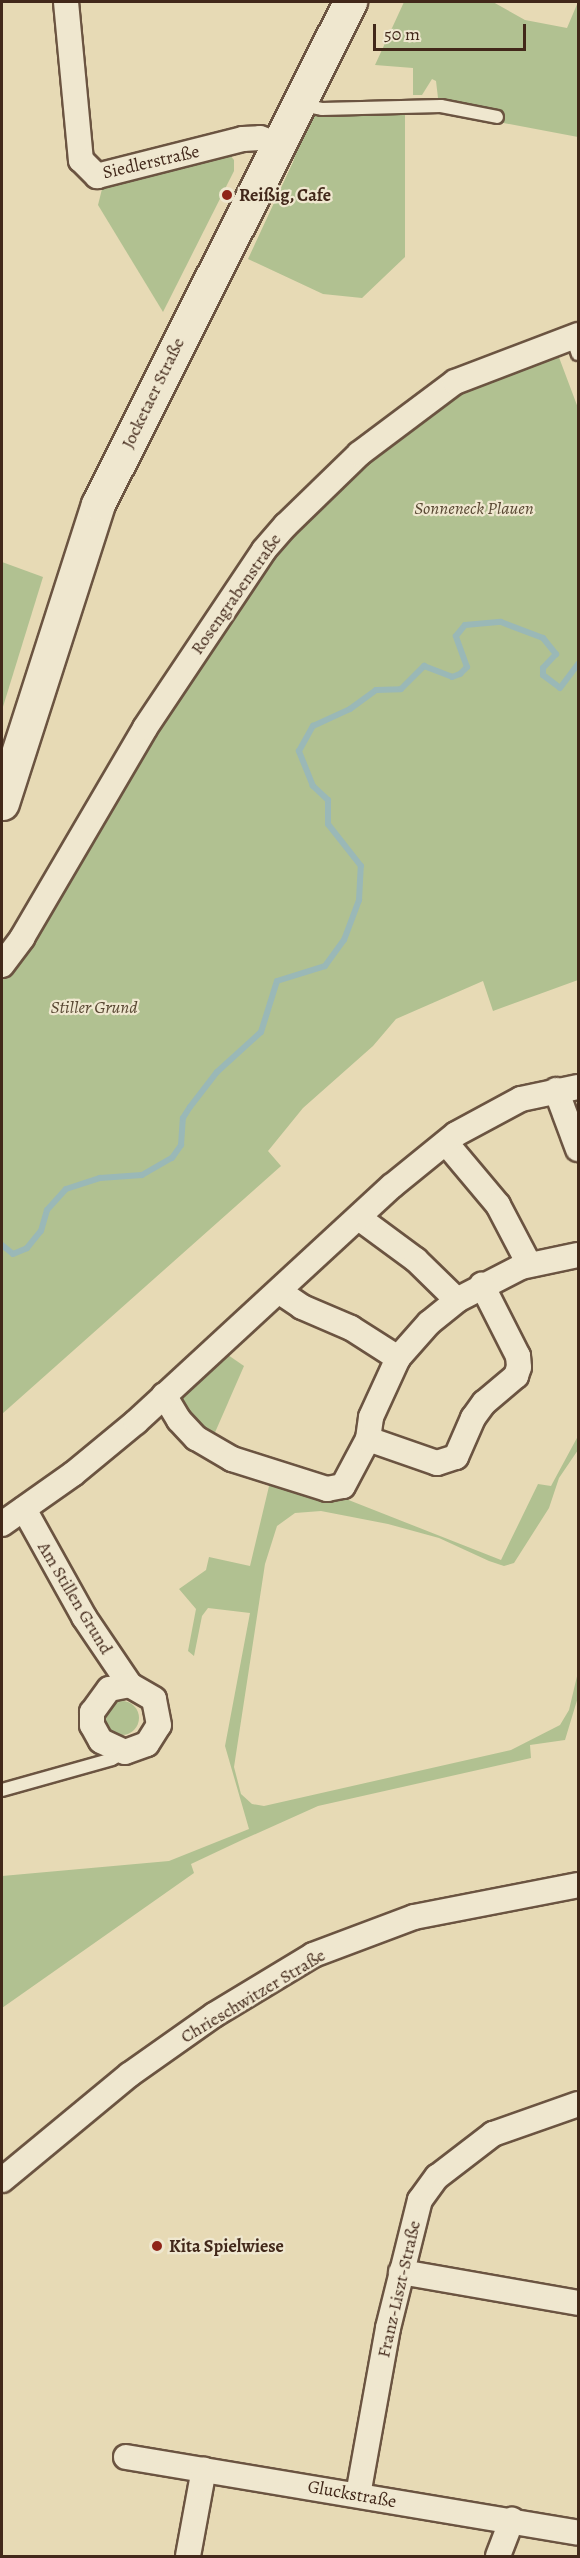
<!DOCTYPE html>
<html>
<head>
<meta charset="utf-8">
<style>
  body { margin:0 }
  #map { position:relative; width:580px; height:2558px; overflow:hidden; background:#e7dab5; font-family:Alegreya,serif }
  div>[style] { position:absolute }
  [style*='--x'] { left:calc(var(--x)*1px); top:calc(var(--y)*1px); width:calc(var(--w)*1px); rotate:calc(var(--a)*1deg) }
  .green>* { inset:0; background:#b1c191 }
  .round { border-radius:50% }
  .stream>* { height:6px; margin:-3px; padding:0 3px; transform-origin:3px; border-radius:3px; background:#9ab8b7 }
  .roads { filter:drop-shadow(2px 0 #6b5441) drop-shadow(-2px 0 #6b5441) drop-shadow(0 2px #6b5441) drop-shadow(0 -2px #6b5441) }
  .lane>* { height:12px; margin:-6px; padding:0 6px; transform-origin:6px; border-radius:6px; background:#efe7cf }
  .street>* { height:24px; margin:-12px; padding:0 12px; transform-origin:12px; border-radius:12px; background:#efe7cf }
  .secondary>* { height:33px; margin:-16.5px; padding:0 16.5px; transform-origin:16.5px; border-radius:16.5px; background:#efe7cf }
  .dots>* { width:16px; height:16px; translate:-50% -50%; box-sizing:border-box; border:3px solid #efe7cf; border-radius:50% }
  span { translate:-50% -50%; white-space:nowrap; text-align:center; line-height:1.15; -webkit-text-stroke:4.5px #efe7cf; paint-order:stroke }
  .street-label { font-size:18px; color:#42281a }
  .poi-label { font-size:18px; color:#42281a; font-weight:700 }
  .left { translate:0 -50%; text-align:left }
  .park-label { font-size:18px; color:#584732; font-style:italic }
  .frame { position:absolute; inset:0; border:3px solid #42281a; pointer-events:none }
  .scale { position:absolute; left:373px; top:24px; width:153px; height:27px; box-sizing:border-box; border:3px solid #42281a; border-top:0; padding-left:8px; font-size:18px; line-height:21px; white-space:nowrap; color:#42281a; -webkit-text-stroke:4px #efe7cf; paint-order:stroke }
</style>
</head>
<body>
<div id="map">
  <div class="green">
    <div style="clip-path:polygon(404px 2px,493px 2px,525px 20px,567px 28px,578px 2px,578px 137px,456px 114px,457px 104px,438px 98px,436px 81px,432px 79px,422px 95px,413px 95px,413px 68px,375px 65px)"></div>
    <div style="clip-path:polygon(405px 108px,405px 257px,362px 298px,323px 294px,248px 259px,293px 162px,310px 112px)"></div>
    <div style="clip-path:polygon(229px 154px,234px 160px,234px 171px,163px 312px,98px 205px,102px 189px,112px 182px)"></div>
    <div style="clip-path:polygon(557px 352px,578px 408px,578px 980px,493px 1011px,483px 981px,396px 1019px,373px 1046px,303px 1108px,268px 1151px,281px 1166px,2px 1414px,2px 981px,199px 664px,277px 547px,361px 460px,463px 389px)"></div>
    <div style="clip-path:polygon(2px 562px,43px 577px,2px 710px)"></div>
    <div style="clip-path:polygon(228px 1355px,244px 1366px,213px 1437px,184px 1409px,182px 1396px,218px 1358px)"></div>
    <div style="clip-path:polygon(578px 1436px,578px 1450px,559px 1478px,549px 1508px,514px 1563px,504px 1566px,489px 1561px,439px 1538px,388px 1524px,321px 1511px,295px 1513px,277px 1526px,265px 1564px,234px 1767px,241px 1794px,252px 1804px,264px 1806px,511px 1750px,560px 1725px,569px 1710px,578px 1672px,578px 1697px,565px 1740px,530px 1745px,531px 1758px,318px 1806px,242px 1840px,191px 1864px,194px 1873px,2px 2008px,2px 1876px,169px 1861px,249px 1829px,225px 1746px,250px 1613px,208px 1608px,202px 1616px,194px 1656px,188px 1651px,196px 1609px,179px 1589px,206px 1570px,209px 1557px,250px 1566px,270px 1482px,346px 1499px,501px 1560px,538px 1484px,551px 1486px)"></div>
    <div class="round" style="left:105px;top:1701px;width:34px;height:34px"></div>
  </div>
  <div class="stream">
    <div style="--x:2;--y:1245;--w:14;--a:39"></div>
    <div style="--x:13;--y:1254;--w:15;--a:-23"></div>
    <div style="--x:27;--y:1248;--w:22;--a:-51"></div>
    <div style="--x:41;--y:1231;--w:22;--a:-74"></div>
    <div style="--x:47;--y:1210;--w:28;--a:-48"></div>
    <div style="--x:66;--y:1189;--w:36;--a:-18"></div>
    <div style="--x:100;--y:1178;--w:42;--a:-4.1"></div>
    <div style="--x:142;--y:1175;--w:34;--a:-30"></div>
    <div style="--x:172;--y:1158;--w:16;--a:-55"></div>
    <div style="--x:181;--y:1145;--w:27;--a:-86"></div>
    <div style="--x:183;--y:1118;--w:13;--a:-58"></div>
    <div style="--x:190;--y:1107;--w:44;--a:-52.4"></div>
    <div style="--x:217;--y:1072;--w:59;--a:-42.3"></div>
    <div style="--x:261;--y:1032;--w:53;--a:-72.6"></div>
    <div style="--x:277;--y:981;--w:50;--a:-17.4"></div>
    <div style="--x:325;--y:966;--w:32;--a:-54"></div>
    <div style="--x:344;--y:940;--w:43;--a:-69.4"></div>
    <div style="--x:359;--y:900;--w:34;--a:-87"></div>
    <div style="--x:361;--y:866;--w:53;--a:-128.2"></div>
    <div style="--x:328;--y:824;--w:24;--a:-90"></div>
    <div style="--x:328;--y:800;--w:21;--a:-137"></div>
    <div style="--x:313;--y:786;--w:38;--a:-112"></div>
    <div style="--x:299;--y:751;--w:29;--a:-61"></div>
    <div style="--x:313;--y:726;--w:41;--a:-24.7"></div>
    <div style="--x:350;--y:709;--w:32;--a:-36"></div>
    <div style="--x:376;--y:690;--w:25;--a:-2"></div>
    <div style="--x:401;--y:689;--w:33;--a:-45"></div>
    <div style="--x:424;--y:666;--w:30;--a:21"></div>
    <div style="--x:452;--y:677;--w:9;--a:-21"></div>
    <div style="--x:460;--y:674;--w:10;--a:-45"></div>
    <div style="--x:467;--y:667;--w:33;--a:-110"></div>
    <div style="--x:456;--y:636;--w:14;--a:-51"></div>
    <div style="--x:465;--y:625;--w:36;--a:-5"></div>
    <div style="--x:501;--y:622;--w:45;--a:20.9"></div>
    <div style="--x:543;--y:638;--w:21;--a:51"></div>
    <div style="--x:556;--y:654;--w:19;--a:133"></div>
    <div style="--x:543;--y:668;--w:7;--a:90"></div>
    <div style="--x:543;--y:675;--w:21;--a:37"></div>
    <div style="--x:560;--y:688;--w:30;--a:-53"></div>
  </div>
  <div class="roads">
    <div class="lane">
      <div style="--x:302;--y:105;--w:20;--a:11"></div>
      <div style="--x:322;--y:109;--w:119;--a:-1.4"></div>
      <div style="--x:441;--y:106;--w:57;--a:11.1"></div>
      <div style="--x:572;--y:337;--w:18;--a:71"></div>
      <div style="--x:2;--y:1790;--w:114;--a:-15.7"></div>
      <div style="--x:112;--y:1759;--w:15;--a:-28"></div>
    </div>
    <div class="street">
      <div style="--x:66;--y:2;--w:159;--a:84.6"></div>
      <div style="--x:81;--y:160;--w:23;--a:45"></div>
      <div style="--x:97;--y:176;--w:151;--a:-14.2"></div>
      <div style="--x:243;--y:139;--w:17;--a:-3"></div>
      <div style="--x:260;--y:138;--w:18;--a:19"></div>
      <div style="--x:2;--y:965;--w:34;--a:-53"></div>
      <div style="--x:22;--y:938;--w:243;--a:-59.6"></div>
      <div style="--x:145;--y:728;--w:214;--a:-56.2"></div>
      <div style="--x:264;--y:550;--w:33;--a:-49"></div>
      <div style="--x:286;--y:525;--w:102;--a:-44.2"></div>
      <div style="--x:359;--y:454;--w:120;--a:-36.9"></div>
      <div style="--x:455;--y:382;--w:132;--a:-20.9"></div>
      <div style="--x:556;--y:1090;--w:63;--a:69.6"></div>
      <div style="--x:446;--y:1143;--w:81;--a:50"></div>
      <div style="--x:498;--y:1205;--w:67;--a:62.3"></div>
      <div style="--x:359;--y:1218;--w:71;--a:36.4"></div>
      <div style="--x:416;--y:1260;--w:57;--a:44.3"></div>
      <div style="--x:280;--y:1292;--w:27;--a:34"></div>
      <div style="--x:302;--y:1307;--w:53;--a:23.2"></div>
      <div style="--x:351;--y:1328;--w:56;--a:32.6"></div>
      <div style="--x:164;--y:1395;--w:29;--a:59"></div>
      <div style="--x:179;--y:1420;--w:25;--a:47"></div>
      <div style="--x:196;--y:1438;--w:42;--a:30.3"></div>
      <div style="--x:232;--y:1459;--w:100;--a:17.5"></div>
      <div style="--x:327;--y:1489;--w:16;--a:-11"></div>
      <div style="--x:343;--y:1486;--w:53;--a:-62"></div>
      <div style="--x:368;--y:1439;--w:22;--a:-82"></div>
      <div style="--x:371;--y:1417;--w:65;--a:-65.4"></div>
      <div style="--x:398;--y:1358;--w:47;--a:-48.5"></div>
      <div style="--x:429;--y:1323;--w:36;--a:-39"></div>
      <div style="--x:457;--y:1300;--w:72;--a:-27.3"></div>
      <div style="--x:521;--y:1267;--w:58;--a:-11.9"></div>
      <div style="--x:368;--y:1439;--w:73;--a:19.2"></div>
      <div style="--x:437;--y:1463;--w:20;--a:-18"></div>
      <div style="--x:456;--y:1457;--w:43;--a:-66.4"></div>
      <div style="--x:473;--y:1418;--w:19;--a:-54"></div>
      <div style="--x:484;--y:1403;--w:42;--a:-40.2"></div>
      <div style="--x:516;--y:1376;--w:9;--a:-72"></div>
      <div style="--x:519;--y:1367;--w:11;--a:-95"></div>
      <div style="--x:518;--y:1356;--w:80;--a:-116.9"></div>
      <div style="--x:24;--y:1509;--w:124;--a:60.9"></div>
      <div style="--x:84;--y:1617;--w:82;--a:55.9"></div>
      <div style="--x:130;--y:1685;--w:21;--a:169"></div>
      <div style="--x:109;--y:1689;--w:29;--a:126"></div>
      <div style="--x:92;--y:1712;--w:13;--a:90"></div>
      <div style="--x:92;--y:1725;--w:18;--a:61"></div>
      <div style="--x:101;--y:1741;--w:26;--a:25"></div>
      <div style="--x:125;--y:1752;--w:23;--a:-20"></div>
      <div style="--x:147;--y:1744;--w:22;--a:-58"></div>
      <div style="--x:159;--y:1725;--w:26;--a:-101"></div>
      <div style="--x:154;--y:1699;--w:28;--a:-150"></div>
      <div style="--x:2;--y:1524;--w:87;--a:-35.2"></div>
      <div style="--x:73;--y:1474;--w:82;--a:-39.5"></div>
      <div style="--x:136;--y:1422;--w:348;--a:-42.7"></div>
      <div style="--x:392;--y:1186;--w:82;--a:-39.1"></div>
      <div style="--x:456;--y:1134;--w:74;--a:-28.3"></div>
      <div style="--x:521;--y:1099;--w:58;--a:-11.9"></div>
      <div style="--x:2;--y:2180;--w:165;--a:-39.6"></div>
      <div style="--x:129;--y:2075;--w:104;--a:-35.2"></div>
      <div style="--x:214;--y:2015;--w:116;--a:-31.2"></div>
      <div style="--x:313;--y:1955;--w:108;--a:-20.6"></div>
      <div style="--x:414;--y:1917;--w:167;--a:-11"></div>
      <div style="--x:401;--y:2272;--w:180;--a:9.9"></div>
      <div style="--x:126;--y:2457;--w:458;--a:9.5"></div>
      <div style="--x:358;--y:2495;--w:170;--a:-79.8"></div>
      <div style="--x:388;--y:2328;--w:132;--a:-76"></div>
      <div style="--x:420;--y:2200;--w:29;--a:-54"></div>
      <div style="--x:437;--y:2177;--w:71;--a:-37.5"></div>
      <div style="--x:493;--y:2134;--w:90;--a:-19.4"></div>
      <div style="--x:188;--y:2556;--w:88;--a:-79.6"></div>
      <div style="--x:498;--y:2556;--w:39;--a:-69"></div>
    </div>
    <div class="secondary">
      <div style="--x:2;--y:803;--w:314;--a:-72.2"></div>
      <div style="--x:98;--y:504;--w:562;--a:-63.34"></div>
    </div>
  </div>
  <div class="dots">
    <div style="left:227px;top:195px;background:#8f2418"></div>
    <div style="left:157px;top:2246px;background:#8f2418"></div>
  </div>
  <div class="street-label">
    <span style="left:151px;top:162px;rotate:-13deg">Siedlerstraße</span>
    <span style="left:153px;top:393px;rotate:-64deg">Jocketaer Straße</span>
    <span style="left:236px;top:594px;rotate:-55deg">Rosengrabenstraße</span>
    <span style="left:75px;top:1598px;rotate:59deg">Am Stillen Grund</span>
    <span style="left:253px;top:1996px;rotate:-31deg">Chrieschwitzer Straße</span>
    <span style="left:399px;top:2289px;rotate:-77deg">Franz-Liszt-Straße</span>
    <span style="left:352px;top:2494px;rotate:10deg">Gluckstraße</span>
  </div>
  <div class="poi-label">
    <span class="left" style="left:239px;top:195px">Reißig, Cafe</span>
    <span class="left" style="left:169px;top:2246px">Kita Spielwiese</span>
  </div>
  <div class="park-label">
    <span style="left:474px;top:508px">Sonneneck Plauen</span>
    <span style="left:94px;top:1007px">Stiller Grund</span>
  </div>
  <div class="frame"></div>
  <div class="scale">50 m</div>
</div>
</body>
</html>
